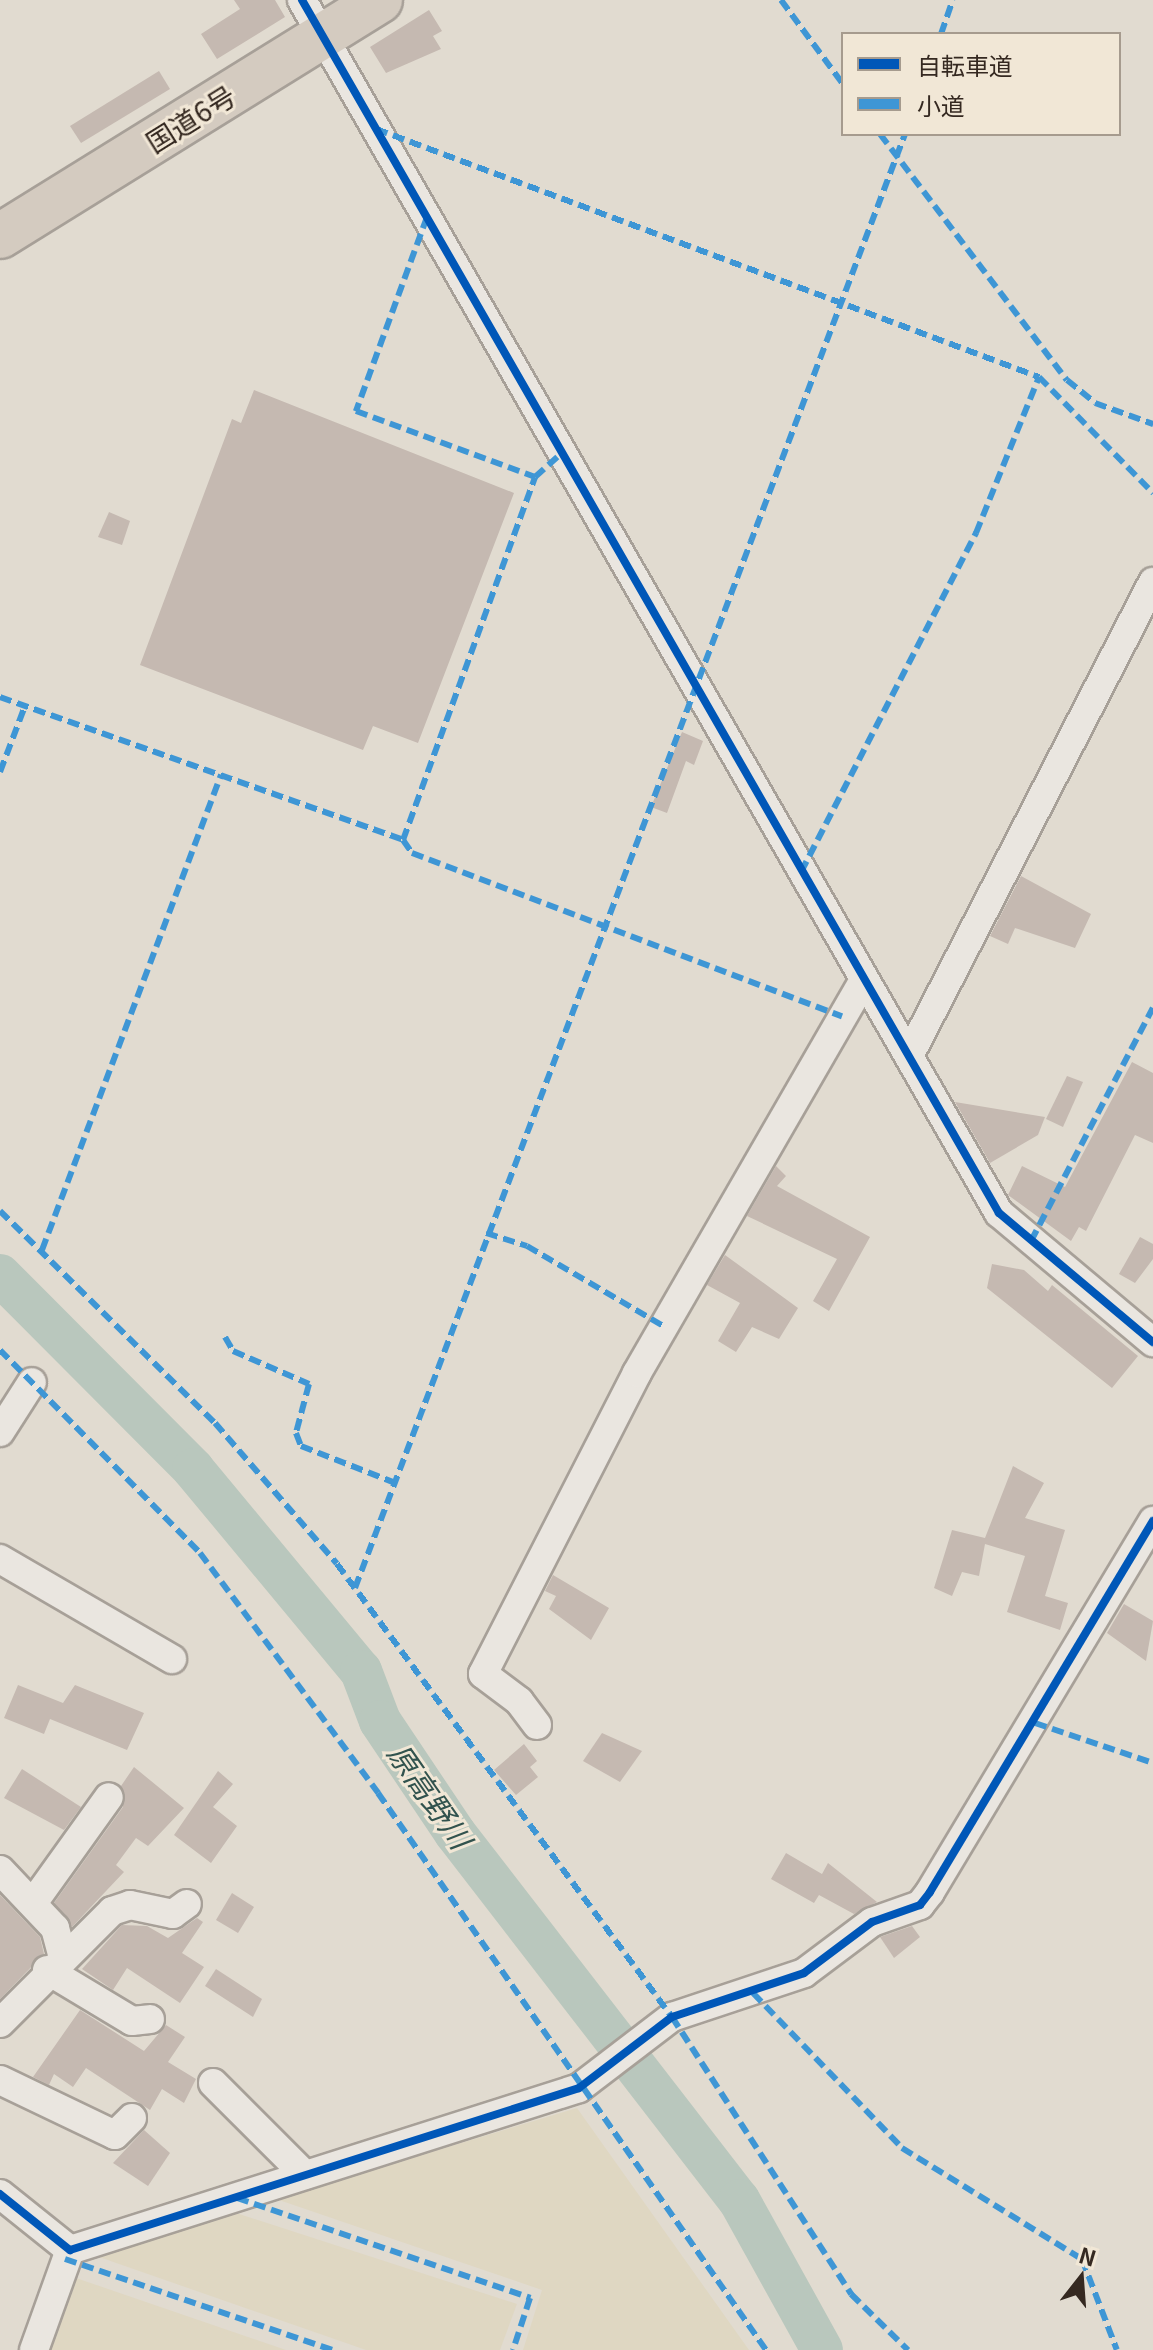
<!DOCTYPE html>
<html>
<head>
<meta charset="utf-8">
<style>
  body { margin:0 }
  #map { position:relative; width:1153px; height:2350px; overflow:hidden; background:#e1dbd0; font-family:Georgia,"Noto Sans JP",serif }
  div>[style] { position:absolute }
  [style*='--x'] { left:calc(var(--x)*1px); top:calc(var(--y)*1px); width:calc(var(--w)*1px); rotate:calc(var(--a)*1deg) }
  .farmland>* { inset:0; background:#dfd7c2 }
  .river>* { height:42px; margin:-21px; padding:0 21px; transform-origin:21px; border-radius:21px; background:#b9c7bd }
  .building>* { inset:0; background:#c5b9b1 }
  .roads { filter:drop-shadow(2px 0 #a7a098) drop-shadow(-2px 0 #a7a098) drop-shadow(0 2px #a7a098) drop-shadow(0 -2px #a7a098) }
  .street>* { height:28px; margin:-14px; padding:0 14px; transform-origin:14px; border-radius:14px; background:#eae6e0 }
  .highway>* { height:44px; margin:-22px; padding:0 22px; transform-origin:22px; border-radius:22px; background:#d4cbc0 }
  .quiet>* { height:6px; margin-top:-3px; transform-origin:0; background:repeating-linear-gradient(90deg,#3e96d5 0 12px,transparent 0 18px) }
  .cycleway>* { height:8px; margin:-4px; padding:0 4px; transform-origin:4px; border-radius:4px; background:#0057b8 }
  span { translate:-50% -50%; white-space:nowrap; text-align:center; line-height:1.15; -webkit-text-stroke:6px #f1e7d6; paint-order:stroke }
  .street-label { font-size:28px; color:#352921 }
  .water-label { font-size:30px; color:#32534e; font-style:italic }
  .legend { position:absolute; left:841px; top:32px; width:280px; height:104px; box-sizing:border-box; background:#f1e7d6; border:2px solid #a69b8e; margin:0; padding:10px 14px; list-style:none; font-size:24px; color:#352921 }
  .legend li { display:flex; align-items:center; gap:16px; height:40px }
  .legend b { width:40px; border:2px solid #a69b8e }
  .north { position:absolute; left:1041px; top:2238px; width:80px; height:80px; -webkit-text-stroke:6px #f1e7d6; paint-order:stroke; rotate:17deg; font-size:22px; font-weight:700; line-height:32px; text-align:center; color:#352921 }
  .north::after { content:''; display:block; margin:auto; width:28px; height:36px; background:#352921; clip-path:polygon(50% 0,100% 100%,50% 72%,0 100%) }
</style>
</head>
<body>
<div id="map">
  <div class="farmland">
    <div style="clip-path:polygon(577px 2108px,749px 2350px,523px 2350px,542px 2290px,276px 2199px)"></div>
    <div style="clip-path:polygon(236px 2213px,517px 2304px,500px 2350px,366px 2350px,99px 2257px)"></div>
    <div style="clip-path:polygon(76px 2278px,286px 2350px,51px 2350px)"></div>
  </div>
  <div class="river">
    <div style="--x:0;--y:1275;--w:274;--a:45.1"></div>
    <div style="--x:193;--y:1469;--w:263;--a:50.3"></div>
    <div style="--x:361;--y:1671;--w:53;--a:69.2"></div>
    <div style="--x:380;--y:1721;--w:135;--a:56.2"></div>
    <div style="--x:455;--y:1833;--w:464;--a:52.3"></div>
    <div style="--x:739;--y:2200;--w:171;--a:61"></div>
  </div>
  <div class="building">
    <div style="clip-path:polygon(234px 0,275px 0,285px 17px,217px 59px,201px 34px,240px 9px)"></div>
    <div style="clip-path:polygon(429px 10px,442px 31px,433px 36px,441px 49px,386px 73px,370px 47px)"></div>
    <div style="clip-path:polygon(159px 71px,170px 89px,81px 143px,70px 126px)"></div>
    <div style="clip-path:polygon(254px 390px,514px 493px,418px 743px,373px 726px,363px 750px,140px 665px,232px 419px,241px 423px)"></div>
    <div style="clip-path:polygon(109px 512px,130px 521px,122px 545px,98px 537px)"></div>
    <div style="clip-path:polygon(682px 732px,703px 741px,694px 765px,686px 761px,667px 813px,651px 807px)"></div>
    <div style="clip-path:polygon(1021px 876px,1091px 914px,1075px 948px,1015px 928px,1008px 944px,990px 936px)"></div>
    <div style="clip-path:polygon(1132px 1062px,1153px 1073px,1153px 1143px,1135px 1135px,1086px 1231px,1079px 1227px,1071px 1241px,1008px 1195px,1022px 1166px,1065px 1187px)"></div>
    <div style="clip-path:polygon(1067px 1076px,1083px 1082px,1063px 1127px,1046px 1119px)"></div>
    <div style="clip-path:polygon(955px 1102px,1045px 1117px,1038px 1135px,990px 1163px)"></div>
    <div style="clip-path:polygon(776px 1166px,786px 1176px,777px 1186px,870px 1237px,829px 1311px,813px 1301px,837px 1259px,747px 1216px)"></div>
    <div style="clip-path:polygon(1140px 1237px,1153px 1244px,1153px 1259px,1135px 1283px,1119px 1274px)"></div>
    <div style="clip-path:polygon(725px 1255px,798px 1308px,779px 1339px,752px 1327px,736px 1352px,718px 1341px,740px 1303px,707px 1285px)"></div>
    <div style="clip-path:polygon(992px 1264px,1024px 1270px,1048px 1291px,1052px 1285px,1138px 1356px,1112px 1388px,987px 1288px)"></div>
    <div style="clip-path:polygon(1013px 1466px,1044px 1483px,1025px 1518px,1065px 1530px,1045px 1596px,1068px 1603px,1060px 1630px,1007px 1612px,1025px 1556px,985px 1544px,979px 1576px,962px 1572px,952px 1596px,934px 1588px,952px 1530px,985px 1538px)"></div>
    <div style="clip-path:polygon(553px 1575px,609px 1608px,591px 1640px,549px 1609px,556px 1596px,545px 1591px)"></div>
    <div style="clip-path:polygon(1124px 1604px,1153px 1621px,1146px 1661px,1107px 1633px)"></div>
    <div style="clip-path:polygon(18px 1685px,63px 1703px,75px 1685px,144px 1713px,127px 1750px,50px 1719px,44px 1734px,4px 1718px)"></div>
    <div style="clip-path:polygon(602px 1733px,642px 1751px,620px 1782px,583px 1761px)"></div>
    <div style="clip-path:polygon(524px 1744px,537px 1761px,530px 1767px,538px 1777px,516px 1795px,494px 1770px)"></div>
    <div style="clip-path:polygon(134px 1767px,184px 1808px,148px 1846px,136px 1838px,116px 1865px,124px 1872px,72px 1927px,54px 1903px,123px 1807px,121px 1786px)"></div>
    <div style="clip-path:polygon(22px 1769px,81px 1807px,64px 1830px,4px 1798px)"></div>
    <div style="clip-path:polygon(218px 1771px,233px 1784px,213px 1807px,237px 1826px,211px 1863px,174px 1835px)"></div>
    <div style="clip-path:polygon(786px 1853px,822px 1874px,828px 1863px,877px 1902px,854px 1914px,819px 1895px,814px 1903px,771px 1879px)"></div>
    <div style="clip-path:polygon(232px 1893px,254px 1907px,238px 1933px,216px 1920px)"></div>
    <div style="clip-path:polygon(0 1895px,40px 1937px,44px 1954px,0 1999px)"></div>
    <div style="clip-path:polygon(197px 1918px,203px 1922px,182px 1953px,204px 1967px,180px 2003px,127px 1968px,113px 1990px,82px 1969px,122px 1925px,147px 1926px,168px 1938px)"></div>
    <div style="clip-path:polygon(912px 1926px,920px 1937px,894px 1958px,880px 1937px)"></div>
    <div style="clip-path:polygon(216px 1969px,262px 1999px,253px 2017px,205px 1986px)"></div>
    <div style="clip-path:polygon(80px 2010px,144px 2051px,166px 2025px,185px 2037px,168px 2062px,196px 2079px,184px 2103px,162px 2089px,150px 2110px,86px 2068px,73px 2087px,54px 2074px,49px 2085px,33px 2077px)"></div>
    <div style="clip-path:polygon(144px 2130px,170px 2153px,148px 2186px,113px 2163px)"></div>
  </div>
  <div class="roads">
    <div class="street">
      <div style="--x:302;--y:0;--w:1399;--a:60.12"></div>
      <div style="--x:999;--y:1213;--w:201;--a:40"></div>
      <div style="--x:910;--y:1054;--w:531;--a:-62.76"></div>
      <div style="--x:0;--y:1432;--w:59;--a:-57.4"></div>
      <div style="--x:0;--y:1559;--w:199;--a:30.2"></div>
      <div style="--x:537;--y:1725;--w:30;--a:-127"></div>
      <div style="--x:519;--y:1701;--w:45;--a:-143.1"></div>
      <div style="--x:483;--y:1674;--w:338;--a:-62.9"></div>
      <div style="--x:637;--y:1373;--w:452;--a:-60"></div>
      <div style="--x:0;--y:1870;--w:80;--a:46.5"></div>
      <div style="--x:55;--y:1928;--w:31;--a:75"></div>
      <div style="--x:33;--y:1903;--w:130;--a:-54.4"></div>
      <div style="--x:47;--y:1970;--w:99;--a:31"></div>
      <div style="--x:132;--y:2021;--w:18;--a:-6"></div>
      <div style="--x:0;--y:2023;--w:158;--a:-45"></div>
      <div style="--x:112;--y:1911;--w:19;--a:-18"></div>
      <div style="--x:130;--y:1905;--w:44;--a:11.8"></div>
      <div style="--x:173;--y:1914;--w:17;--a:-36"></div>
      <div style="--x:0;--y:2080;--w:127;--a:25.6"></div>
      <div style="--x:115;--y:2135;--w:24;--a:-45"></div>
      <div style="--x:213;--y:2083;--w:130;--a:45"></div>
      <div style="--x:0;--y:2194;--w:90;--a:38.7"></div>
      <div style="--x:70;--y:2250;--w:534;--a:-17.65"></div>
      <div style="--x:579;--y:2088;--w:117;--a:-37.4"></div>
      <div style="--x:672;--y:2017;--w:139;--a:-18.4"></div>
      <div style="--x:804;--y:1973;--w:85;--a:-36.9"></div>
      <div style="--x:872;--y:1922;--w:51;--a:-19.5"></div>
      <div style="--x:920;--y:1905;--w:16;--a:-52"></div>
      <div style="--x:930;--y:1892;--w:433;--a:-59"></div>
      <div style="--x:34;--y:2350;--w:106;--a:-70.2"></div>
    </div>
    <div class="highway">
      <div style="--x:0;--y:236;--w:447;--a:-31.8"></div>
    </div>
  </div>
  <div class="quiet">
    <div style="--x:781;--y:0;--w:104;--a:53.6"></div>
    <div style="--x:941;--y:34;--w:36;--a:-71"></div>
    <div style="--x:376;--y:129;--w:708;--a:20.51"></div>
    <div style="--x:1039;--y:377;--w:163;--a:45.5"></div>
    <div style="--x:880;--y:134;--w:309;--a:52.8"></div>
    <div style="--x:1067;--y:380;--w:36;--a:39"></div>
    <div style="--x:1095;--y:403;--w:62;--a:19.9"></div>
    <div style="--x:427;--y:217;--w:207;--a:110.1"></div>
    <div style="--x:356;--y:411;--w:191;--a:20.2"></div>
    <div style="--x:0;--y:697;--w:428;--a:19.5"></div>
    <div style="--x:403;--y:840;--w:386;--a:-70"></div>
    <div style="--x:535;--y:477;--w:36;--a:-42"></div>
    <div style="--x:0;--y:772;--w:71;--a:-69.3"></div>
    <div style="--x:403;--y:840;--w:16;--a:55"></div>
    <div style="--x:412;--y:853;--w:460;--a:20.8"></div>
    <div style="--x:801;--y:872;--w:382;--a:-62.7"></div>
    <div style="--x:976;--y:533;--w:168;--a:-68"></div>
    <div style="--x:0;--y:1211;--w:302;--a:44.6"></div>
    <div style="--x:215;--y:1423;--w:186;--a:49.1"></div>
    <div style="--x:337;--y:1564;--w:563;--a:53.52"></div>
    <div style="--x:672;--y:2017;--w:330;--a:57.1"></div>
    <div style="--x:851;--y:2294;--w:80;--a:44.5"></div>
    <div style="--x:486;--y:1233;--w:43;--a:17.6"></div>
    <div style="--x:527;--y:1246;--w:160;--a:30.4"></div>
    <div style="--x:1031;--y:1241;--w:263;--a:-62.4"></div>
    <div style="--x:42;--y:1250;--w:508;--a:-69.35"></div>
    <div style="--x:225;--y:1337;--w:16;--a:60"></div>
    <div style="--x:233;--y:1351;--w:83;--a:23.5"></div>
    <div style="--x:309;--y:1384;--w:51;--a:104.9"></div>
    <div style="--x:296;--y:1433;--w:14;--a:69"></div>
    <div style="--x:301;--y:1446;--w:99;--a:21.4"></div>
    <div style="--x:0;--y:1350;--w:285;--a:45.4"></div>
    <div style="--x:200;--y:1553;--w:299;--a:53.4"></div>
    <div style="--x:378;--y:1793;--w:679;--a:55.14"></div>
    <div style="--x:355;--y:1588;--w:1555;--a:-69.28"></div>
    <div style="--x:1035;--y:1723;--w:125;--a:18.7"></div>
    <div style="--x:753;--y:1993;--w:215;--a:46.1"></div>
    <div style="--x:902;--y:2148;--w:211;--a:31.7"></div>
    <div style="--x:1082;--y:2259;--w:97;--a:69"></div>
    <div style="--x:237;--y:2198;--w:310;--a:18.8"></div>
    <div style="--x:530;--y:2298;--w:55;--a:108.1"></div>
    <div style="--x:65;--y:2259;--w:283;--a:18.8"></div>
  </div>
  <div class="cycleway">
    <div style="--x:302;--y:0;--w:1399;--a:60.12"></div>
    <div style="--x:999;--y:1213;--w:201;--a:40"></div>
    <div style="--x:0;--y:2194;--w:90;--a:38.7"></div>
    <div style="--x:70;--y:2250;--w:534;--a:-17.65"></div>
    <div style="--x:579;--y:2088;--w:117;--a:-37.4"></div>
    <div style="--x:672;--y:2017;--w:139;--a:-18.4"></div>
    <div style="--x:804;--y:1973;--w:85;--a:-36.9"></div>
    <div style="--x:872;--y:1922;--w:51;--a:-19.5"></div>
    <div style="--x:920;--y:1905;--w:16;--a:-52"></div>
    <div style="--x:930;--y:1892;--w:433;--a:-59"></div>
  </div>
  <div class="street-label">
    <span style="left:190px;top:118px;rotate:-32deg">国道6号</span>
  </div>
  <div class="water-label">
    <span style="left:431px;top:1795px;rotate:55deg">原高野川</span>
  </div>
  <ul class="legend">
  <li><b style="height:10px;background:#0057b8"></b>自転車道</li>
  <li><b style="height:10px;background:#3e96d5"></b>小道</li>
  </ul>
  <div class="north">N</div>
</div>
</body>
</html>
